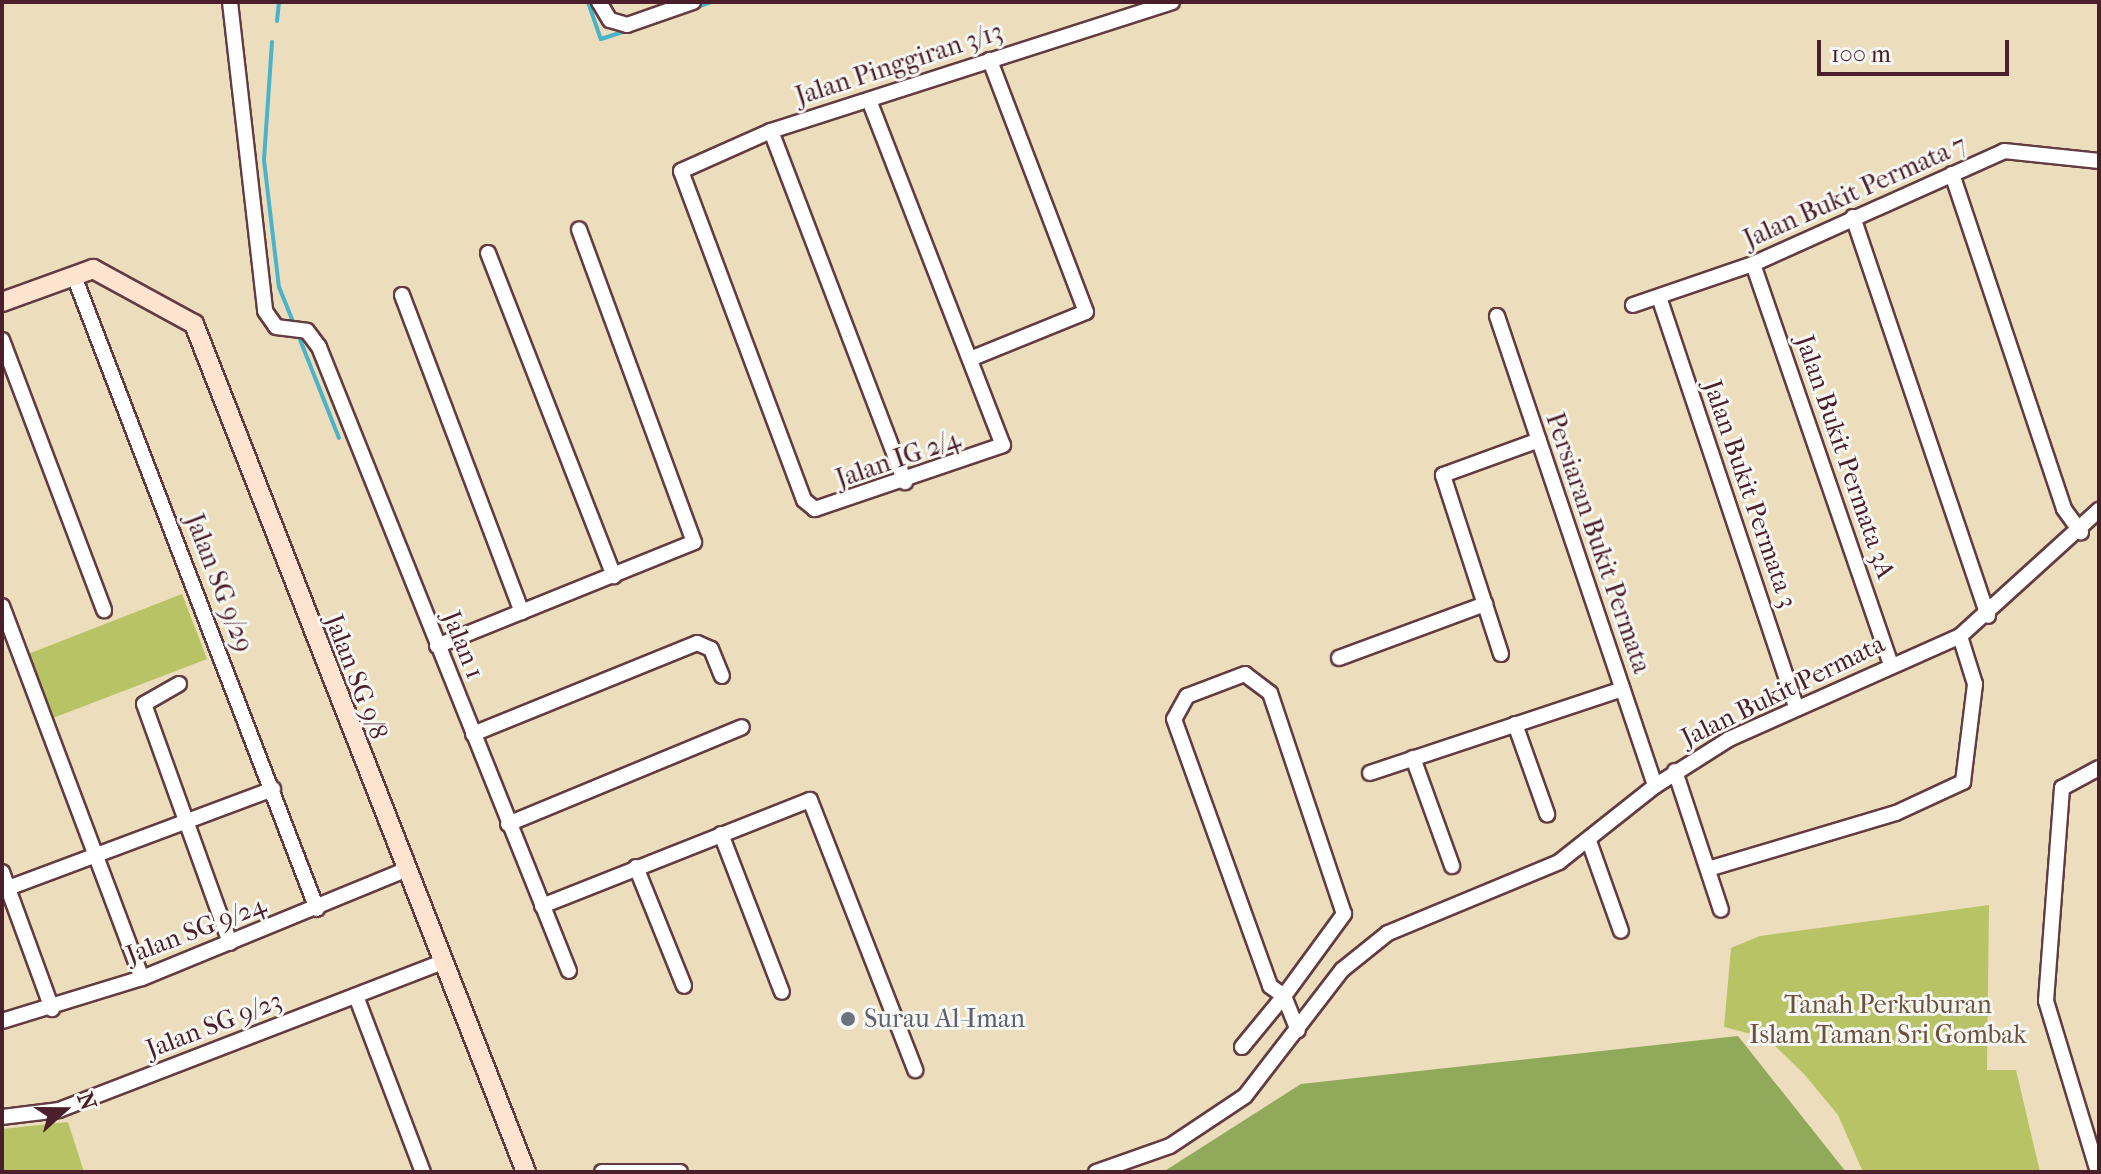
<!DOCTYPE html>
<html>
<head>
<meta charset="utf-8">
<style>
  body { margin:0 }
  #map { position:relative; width:2101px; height:1174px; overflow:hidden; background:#ecdebc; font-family:"IM FELL French Canon",serif }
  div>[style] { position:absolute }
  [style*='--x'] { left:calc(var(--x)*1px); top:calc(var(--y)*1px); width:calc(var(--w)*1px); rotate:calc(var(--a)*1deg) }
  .green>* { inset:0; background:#b7c365 }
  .forest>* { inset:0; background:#91a95a }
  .stream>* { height:4px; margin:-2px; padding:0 2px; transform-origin:2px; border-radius:2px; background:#4ab2c9 }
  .roads { filter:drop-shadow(2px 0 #623c41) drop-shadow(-2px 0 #623c41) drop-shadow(0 2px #623c41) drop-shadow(0 -2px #623c41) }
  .street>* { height:14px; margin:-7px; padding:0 7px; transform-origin:7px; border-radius:7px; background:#fff }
  .secondary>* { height:18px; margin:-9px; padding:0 9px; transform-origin:9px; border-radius:9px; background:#fde4d1 }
  .dots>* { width:22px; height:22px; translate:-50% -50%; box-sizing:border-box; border:4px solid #f6f6f2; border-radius:50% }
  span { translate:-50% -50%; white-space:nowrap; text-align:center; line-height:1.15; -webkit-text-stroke:6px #f6f6f2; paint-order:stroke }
  .street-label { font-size:26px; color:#4a1f2b }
  .park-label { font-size:26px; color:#6b503c }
  .worship-label { font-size:26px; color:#5b616d }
  .left { translate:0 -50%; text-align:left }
  .frame { position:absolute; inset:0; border:4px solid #4a1f2b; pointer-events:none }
  .north { position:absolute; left:24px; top:1070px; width:80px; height:80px; -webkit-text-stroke:6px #f6f6f2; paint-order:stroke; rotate:69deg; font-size:22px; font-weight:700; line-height:32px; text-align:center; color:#4a1f2b }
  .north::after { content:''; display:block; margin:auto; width:28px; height:36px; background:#4a1f2b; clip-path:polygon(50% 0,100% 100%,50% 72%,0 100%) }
  .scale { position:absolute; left:1817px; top:40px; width:192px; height:36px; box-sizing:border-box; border:4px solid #4a1f2b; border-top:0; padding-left:10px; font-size:24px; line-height:28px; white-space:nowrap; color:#4a1f2b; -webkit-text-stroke:6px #f6f6f2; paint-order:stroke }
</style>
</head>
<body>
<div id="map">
  <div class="green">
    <div style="clip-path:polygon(182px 594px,207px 659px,53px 718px,28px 654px)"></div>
    <div style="clip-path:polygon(1989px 905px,1987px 1070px,2016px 1070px,2040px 1172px,1863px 1172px,1838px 1115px,1804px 1074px,1767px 1038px,1724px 1027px,1731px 948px,1760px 936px)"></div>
    <div style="clip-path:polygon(68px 1122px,84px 1172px,2px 1172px,2px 1129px)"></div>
  </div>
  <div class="forest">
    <div style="clip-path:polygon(1738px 1036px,1846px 1172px,1163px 1172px,1301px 1084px)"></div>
  </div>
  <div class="stream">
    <div style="--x:588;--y:2;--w:39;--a:71"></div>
    <div style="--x:601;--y:39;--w:25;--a:-18"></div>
    <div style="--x:694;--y:8;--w:18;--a:-19"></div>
    <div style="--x:277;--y:21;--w:19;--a:-84"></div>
    <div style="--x:272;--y:42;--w:118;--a:93.9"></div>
    <div style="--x:264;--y:160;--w:128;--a:83.3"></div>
    <div style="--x:279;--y:287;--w:40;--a:68"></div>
    <div style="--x:297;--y:332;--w:114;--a:68.4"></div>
  </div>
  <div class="roads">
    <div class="street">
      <div style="--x:230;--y:2;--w:311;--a:83.5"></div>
      <div style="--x:265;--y:311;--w:19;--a:55"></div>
      <div style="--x:276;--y:327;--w:31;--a:7"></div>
      <div style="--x:307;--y:331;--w:20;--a:53"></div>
      <div style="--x:319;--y:347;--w:672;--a:68.17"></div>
      <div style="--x:599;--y:2;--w:21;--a:59"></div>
      <div style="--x:610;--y:20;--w:18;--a:16"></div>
      <div style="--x:627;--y:25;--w:70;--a:-19.2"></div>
      <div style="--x:869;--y:100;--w:370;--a:68.8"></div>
      <div style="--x:1003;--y:445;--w:199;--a:161.2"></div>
      <div style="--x:815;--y:509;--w:14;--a:-141"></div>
      <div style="--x:804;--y:500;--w:351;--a:-110.5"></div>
      <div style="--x:681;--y:171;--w:98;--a:-24"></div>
      <div style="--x:771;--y:131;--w:421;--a:-17.8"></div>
      <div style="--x:771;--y:131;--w:376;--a:69.1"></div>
      <div style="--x:1952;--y:174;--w:353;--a:71.5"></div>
      <div style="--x:2064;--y:509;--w:29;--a:54"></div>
      <div style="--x:1853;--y:217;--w:421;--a:71.3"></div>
      <div style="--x:488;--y:253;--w:347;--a:68.7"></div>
      <div style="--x:1753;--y:264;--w:424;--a:71"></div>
      <div style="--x:74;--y:276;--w:678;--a:69"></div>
      <div style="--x:402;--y:295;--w:339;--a:69.3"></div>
      <div style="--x:1659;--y:297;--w:431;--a:71.5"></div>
      <div style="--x:1633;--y:305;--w:127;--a:-18.9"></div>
      <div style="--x:1753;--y:264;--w:275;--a:-24.2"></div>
      <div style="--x:2004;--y:151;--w:96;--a:6"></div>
      <div style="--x:1497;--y:316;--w:496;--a:71.4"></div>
      <div style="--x:2;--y:340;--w:289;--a:69.3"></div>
      <div style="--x:970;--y:359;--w:125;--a:-22.1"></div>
      <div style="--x:1086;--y:312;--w:270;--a:-110.9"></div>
      <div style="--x:2;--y:606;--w:397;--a:69.4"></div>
      <div style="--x:437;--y:646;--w:277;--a:-22"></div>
      <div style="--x:694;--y:542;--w:333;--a:-110.2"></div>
      <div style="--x:1501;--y:654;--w:188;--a:-108"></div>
      <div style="--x:1443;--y:475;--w:102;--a:-20"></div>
      <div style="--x:1339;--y:658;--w:156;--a:-20.3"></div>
      <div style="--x:179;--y:684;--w:40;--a:150.3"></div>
      <div style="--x:144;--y:704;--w:254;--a:70.2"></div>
      <div style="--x:1515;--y:724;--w:96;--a:70.4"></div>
      <div style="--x:473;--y:734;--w:242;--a:-22.1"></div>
      <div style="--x:697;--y:643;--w:15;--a:23"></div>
      <div style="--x:711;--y:649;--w:29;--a:68"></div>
      <div style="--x:1413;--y:758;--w:115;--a:70.1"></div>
      <div style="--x:1675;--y:771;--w:146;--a:71.7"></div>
      <div style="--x:1370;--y:773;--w:266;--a:-18.4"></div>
      <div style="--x:508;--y:824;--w:253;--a:-22.5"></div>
      <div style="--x:721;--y:834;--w:169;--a:68.9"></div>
      <div style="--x:1590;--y:844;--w:92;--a:70.4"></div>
      <div style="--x:636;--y:867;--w:128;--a:68"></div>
      <div style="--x:1708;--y:869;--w:196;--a:-16.6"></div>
      <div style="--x:1896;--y:813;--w:74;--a:-24.8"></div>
      <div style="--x:1963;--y:782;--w:99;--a:-83"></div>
      <div style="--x:1975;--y:684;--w:50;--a:-107.4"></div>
      <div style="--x:2;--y:872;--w:146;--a:69.9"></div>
      <div style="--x:8;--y:888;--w:283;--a:-20.5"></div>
      <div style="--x:542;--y:906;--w:288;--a:-21.6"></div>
      <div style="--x:810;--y:800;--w:290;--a:68.7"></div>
      <div style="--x:356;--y:996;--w:188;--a:69.2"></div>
      <div style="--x:2;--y:1021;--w:146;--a:-17.1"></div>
      <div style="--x:142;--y:978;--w:282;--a:-22.3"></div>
      <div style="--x:1242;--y:1047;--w:66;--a:-50.5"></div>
      <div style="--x:1284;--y:996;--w:102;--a:-53.8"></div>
      <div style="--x:1344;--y:914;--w:233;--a:-108.5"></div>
      <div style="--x:1270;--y:693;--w:31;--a:-143"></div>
      <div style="--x:1245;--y:674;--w:62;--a:159.2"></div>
      <div style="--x:1187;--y:696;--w:26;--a:119"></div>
      <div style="--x:1174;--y:719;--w:284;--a:70.2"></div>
      <div style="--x:1270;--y:986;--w:17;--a:36"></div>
      <div style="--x:1284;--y:996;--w:37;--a:68"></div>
      <div style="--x:2;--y:1117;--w:57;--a:-7"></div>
      <div style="--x:59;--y:1110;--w:408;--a:-21.1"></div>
      <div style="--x:602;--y:1172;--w:78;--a:0"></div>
      <div style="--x:1096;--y:1172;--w:78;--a:-19.4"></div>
      <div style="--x:1170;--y:1146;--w:90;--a:-33.7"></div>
      <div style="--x:1245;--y:1096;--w:159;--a:-52.4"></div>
      <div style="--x:1342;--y:970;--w:59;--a:-38.8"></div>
      <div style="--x:1388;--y:933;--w:185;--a:-22.5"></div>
      <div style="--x:1559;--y:862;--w:122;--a:-38.4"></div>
      <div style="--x:1655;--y:786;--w:88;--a:-32.4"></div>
      <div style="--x:1729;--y:739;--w:253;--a:-24"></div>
      <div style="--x:1960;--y:636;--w:188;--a:-42.2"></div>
      <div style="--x:2098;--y:1172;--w:179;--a:-106.9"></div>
      <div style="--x:2046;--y:1001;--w:214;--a:-85.7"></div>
      <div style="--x:2062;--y:788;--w:42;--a:-28.4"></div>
    </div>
    <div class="secondary">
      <div style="--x:2;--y:302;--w:97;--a:-19.9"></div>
      <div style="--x:93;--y:269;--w:115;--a:28.6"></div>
      <div style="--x:194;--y:324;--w:911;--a:68.62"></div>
    </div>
  </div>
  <div class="dots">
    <div style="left:848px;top:1019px;background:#6b7280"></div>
  </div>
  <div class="street-label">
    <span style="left:899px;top:64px;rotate:-18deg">Jalan Pinggiran 3/13</span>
    <span style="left:1855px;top:192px;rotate:-24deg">Jalan Bukit Permata 7</span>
    <span style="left:1845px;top:457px;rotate:71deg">Jalan Bukit Permata 3A</span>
    <span style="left:898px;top:459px;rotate:-19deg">Jalan IG 2/4</span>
    <span style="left:1750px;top:494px;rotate:71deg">Jalan Bukit Permata 3</span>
    <span style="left:1598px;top:543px;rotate:71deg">Persiaran Bukit Permata</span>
    <span style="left:219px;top:583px;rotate:69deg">Jalan SG 9/29</span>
    <span style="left:463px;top:645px;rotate:68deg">Jalan 1</span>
    <span style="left:356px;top:677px;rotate:69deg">Jalan SG 9/8</span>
    <span style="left:1783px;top:691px;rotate:-26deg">Jalan Bukit Permata</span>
    <span style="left:196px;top:930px;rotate:-21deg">Jalan SG 9/24</span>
    <span style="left:214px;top:1025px;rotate:-21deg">Jalan SG 9/23</span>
  </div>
  <div class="park-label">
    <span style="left:1888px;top:1020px">Tanah Perkuburan<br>Islam Taman Sri Gombak</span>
  </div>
  <div class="worship-label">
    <span class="left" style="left:864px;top:1019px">Surau Al-Iman</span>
  </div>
  <div class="frame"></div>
  <div class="north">N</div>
  <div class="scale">100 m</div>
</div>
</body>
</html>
